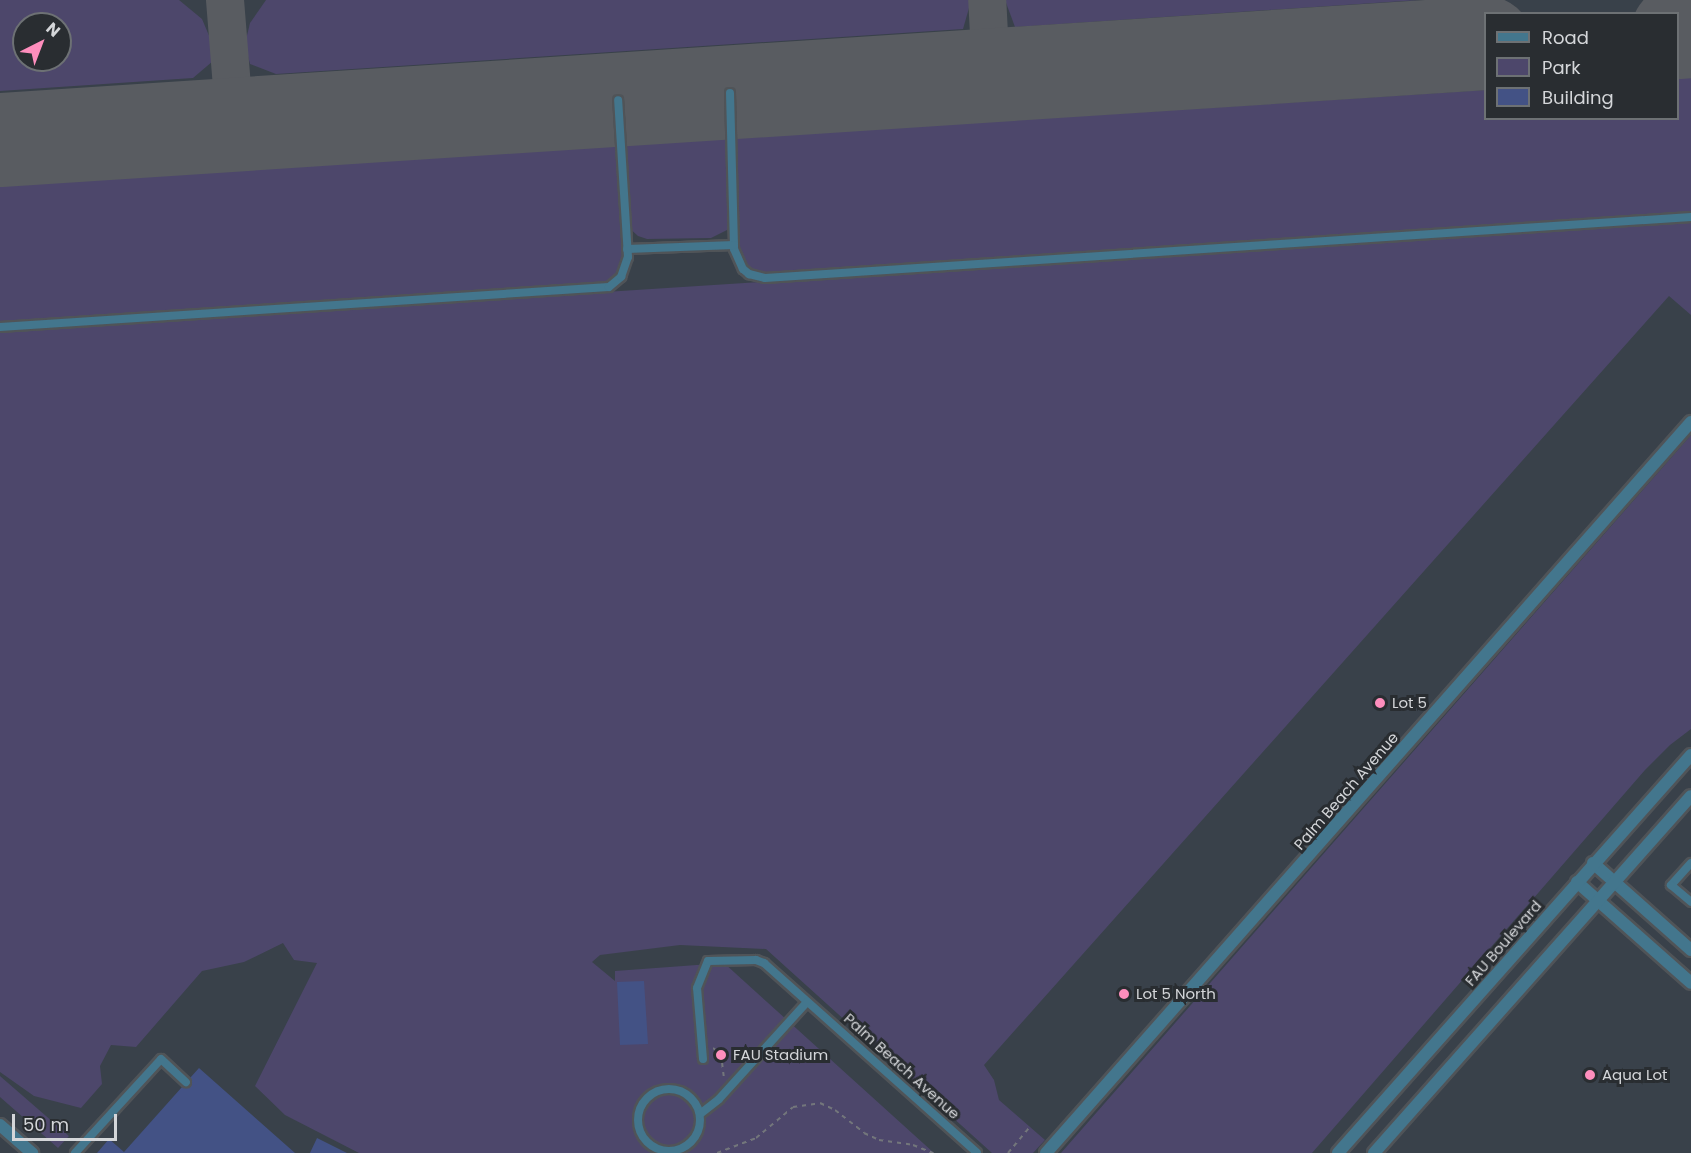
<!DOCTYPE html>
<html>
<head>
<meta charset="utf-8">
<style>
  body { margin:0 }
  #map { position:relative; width:1691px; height:1153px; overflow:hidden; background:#33373c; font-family:Poppins,sans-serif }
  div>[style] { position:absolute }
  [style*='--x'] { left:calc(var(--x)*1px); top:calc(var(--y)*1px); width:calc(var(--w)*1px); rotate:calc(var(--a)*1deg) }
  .built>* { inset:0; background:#39414a }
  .green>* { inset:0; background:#4d476b }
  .taxiway>* { height:38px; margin:-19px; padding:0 19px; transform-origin:19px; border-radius:19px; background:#595c61 }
  .runway>* { height:94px; margin:-47px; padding:0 47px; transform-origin:47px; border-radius:47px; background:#595c61 }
  .building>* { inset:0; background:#435285 }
  .path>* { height:2px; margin-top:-1px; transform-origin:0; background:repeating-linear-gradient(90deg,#73767b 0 4.5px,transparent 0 9px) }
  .roads { filter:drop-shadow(2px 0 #505458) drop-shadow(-2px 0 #505458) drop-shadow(0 2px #505458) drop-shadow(0 -2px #505458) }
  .service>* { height:8px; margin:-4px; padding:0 4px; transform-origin:4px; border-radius:4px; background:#43768d }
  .service>.ring { margin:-4px; padding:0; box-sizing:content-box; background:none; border:8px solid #43768d; border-radius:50% }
  .minor>* { height:12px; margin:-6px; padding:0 6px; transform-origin:6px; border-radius:6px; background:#43768d }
  .tertiary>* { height:12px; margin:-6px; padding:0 6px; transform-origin:6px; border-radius:6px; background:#43768d }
  .dots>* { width:16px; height:16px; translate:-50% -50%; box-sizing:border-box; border:3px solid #292d31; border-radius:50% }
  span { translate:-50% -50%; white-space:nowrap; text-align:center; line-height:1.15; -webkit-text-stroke:6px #292d31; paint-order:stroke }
  .poi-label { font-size:15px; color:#d4d6d9 }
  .left { translate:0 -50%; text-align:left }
  .street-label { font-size:15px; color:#d4d6d9 }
  .legend { position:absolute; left:1484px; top:12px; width:195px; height:108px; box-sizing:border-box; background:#292d31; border:2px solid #6d7174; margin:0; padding:8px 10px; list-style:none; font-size:18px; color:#d4d6d9 }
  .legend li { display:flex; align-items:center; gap:12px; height:30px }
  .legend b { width:30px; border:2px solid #6d7174 }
  .north { position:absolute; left:12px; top:12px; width:60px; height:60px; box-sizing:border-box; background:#292d31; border:2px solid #6d7174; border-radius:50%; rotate:42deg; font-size:16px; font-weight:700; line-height:24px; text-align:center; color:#d4d6d9 }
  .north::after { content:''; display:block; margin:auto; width:21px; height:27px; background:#fe8ebd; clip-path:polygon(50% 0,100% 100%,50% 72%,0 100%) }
  .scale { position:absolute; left:12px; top:1114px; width:105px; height:27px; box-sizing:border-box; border:3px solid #d4d6d9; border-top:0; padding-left:8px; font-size:18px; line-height:21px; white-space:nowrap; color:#d4d6d9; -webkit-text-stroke:4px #292d31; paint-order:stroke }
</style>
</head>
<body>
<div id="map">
  <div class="built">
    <div style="clip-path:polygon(evenodd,0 0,1691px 0,1691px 1153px,0 1153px,0 0,1486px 14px,1678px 14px,1678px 118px,1486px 118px,1486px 14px,0 0,24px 24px,60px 24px,60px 60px,24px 60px,24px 24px)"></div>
  </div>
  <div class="green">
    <div style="clip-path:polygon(evenodd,0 0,179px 0,202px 19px,213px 45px,213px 61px,193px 78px,0 91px,0 0,24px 24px,60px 24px,60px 60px,24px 60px,24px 24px)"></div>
    <div style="clip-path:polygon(266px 0,970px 0,971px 1px,963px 29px,276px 74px,250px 64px,245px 44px,250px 23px)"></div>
    <div style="clip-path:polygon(1005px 0,1419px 0,1015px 27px)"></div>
    <div style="clip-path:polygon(1691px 77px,1691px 217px,757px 277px,737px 259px,732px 221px,727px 230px,711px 238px,647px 239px,638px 236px,626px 225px,628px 257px,616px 283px,0 327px,0 185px,1485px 90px,1486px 118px,1678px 118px,1678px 78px)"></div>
    <div style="clip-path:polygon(1691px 222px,1691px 315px,1669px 296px,984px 1065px,994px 1080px,999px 1100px,1045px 1140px,1033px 1153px,992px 1153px,766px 949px,680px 945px,600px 955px,592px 962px,615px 981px,615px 971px,724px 963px,934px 1153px,359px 1153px,285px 1115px,255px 1086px,317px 963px,294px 960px,283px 943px,244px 962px,202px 971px,136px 1047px,111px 1045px,100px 1066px,102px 1084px,81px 1108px,34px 1096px,0 1072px,0 331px)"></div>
    <div style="clip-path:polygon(1691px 435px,1691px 729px,1670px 745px,1645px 770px,1312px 1153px,1061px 1153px)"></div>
    <div style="clip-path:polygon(0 1076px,69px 1136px,58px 1148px,0 1097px)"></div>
  </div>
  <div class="taxiway">
    <div style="--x:225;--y:0;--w:125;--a:85.4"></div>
    <div style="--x:1444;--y:0;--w:14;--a:73"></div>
    <div style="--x:1448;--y:13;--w:20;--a:60"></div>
    <div style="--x:1458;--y:30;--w:22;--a:34"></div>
    <div style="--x:1476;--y:42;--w:10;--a:6"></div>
    <div style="--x:989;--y:34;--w:16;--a:72"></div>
    <div style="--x:994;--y:49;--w:12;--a:48"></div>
    <div style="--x:1002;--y:58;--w:15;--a:42"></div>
    <div style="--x:1013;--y:68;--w:18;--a:19"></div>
    <div style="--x:1412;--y:48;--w:10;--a:-24"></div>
    <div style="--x:1421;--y:44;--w:21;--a:-41"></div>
    <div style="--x:1437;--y:30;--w:21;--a:-71"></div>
    <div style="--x:1444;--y:10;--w:10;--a:-90"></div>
    <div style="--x:953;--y:79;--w:23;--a:-31"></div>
    <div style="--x:973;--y:67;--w:24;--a:-54"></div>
    <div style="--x:987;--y:48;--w:14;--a:-82"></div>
    <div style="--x:989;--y:34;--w:34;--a:-93"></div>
  </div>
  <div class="runway">
    <div style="--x:1678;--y:32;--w:13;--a:-4"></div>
    <div style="--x:0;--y:140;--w:1489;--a:-3.73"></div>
  </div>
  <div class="building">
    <div style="clip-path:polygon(644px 981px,648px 1044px,620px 1045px,617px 982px)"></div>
    <div style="clip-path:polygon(199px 1068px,295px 1153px,97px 1153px,109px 1139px,124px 1152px,182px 1087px,191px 1086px,190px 1078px)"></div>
    <div style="clip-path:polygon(317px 1138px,347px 1153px,310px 1153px)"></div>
  </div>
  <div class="path">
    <div style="--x:713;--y:1048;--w:10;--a:37"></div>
    <div style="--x:721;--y:1054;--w:23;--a:83"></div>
    <div style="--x:677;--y:1151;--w:2;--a:63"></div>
    <div style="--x:717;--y:1153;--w:42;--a:-21"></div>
    <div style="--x:756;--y:1138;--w:48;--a:-40"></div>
    <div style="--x:793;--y:1107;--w:27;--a:-8"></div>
    <div style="--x:820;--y:1103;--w:17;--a:25"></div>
    <div style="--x:835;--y:1110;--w:37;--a:38"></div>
    <div style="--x:864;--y:1133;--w:17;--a:25"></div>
    <div style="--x:879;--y:1140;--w:34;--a:8"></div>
    <div style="--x:913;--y:1145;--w:22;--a:22"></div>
    <div style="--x:1008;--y:1153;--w:33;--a:-50"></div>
  </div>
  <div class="roads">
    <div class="service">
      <div style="--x:730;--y:93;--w:156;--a:88.5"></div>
      <div style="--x:734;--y:249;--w:22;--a:66"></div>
      <div style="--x:743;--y:269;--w:8;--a:40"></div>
      <div style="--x:749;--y:274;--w:16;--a:14"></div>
      <div style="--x:765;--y:278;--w:928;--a:-3.77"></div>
      <div style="--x:627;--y:249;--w:107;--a:-2.1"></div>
      <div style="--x:0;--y:327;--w:610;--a:-3.76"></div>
      <div style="--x:609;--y:287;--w:16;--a:-40"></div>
      <div style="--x:621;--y:277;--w:21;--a:-71"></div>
      <div style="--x:628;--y:257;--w:157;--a:-93.6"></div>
      <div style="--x:1691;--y:863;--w:30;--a:132"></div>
      <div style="--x:1671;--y:885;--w:26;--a:40"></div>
      <div style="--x:703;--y:1059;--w:71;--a:-94.8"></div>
      <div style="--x:697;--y:988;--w:29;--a:-68"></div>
      <div style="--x:708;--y:961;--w:48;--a:-1.2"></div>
      <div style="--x:756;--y:960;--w:9;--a:21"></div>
      <div style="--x:764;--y:963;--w:285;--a:41.7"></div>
      <div class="ring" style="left:638px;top:1089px;width:54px;height:54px"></div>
      <div style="--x:700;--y:1114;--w:24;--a:-38"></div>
      <div style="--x:719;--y:1099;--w:131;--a:-47.8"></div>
      <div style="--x:75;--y:1153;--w:127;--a:-47.5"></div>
      <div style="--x:161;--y:1059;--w:34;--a:43"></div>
    </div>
    <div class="minor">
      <div style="--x:1593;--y:863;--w:131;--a:41.6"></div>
      <div style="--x:1577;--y:882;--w:152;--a:41.5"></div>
      <div style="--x:1046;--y:1153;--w:975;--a:-48.58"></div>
    </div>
    <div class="tertiary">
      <div style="--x:0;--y:1125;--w:43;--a:41.2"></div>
      <div style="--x:1338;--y:1153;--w:532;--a:-48.43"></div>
      <div style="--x:1374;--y:1153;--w:477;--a:-48.4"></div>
    </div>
  </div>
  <div class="dots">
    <div style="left:1380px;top:703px;background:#fe8ebd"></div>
    <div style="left:1124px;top:994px;background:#fe8ebd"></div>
    <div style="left:721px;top:1055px;background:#fe8ebd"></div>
    <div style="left:1590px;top:1075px;background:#fe8ebd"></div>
  </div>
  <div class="poi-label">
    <span class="left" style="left:1392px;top:703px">Lot 5</span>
    <span class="left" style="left:1136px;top:994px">Lot 5 North</span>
    <span class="left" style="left:733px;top:1055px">FAU Stadium</span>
    <span class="left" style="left:1602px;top:1075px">Aqua Lot</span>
  </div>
  <div class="street-label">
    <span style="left:1346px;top:791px;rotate:-49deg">Palm Beach Avenue</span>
    <span style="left:1503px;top:943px;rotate:-49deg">FAU Boulevard</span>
    <span style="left:902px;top:1066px;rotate:42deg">Palm Beach Avenue</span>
  </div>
  <ul class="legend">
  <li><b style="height:8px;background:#43768d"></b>Road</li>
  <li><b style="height:16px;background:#4d476b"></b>Park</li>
  <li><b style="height:16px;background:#435285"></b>Building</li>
  </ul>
  <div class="north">N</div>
  <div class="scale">50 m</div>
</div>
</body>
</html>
